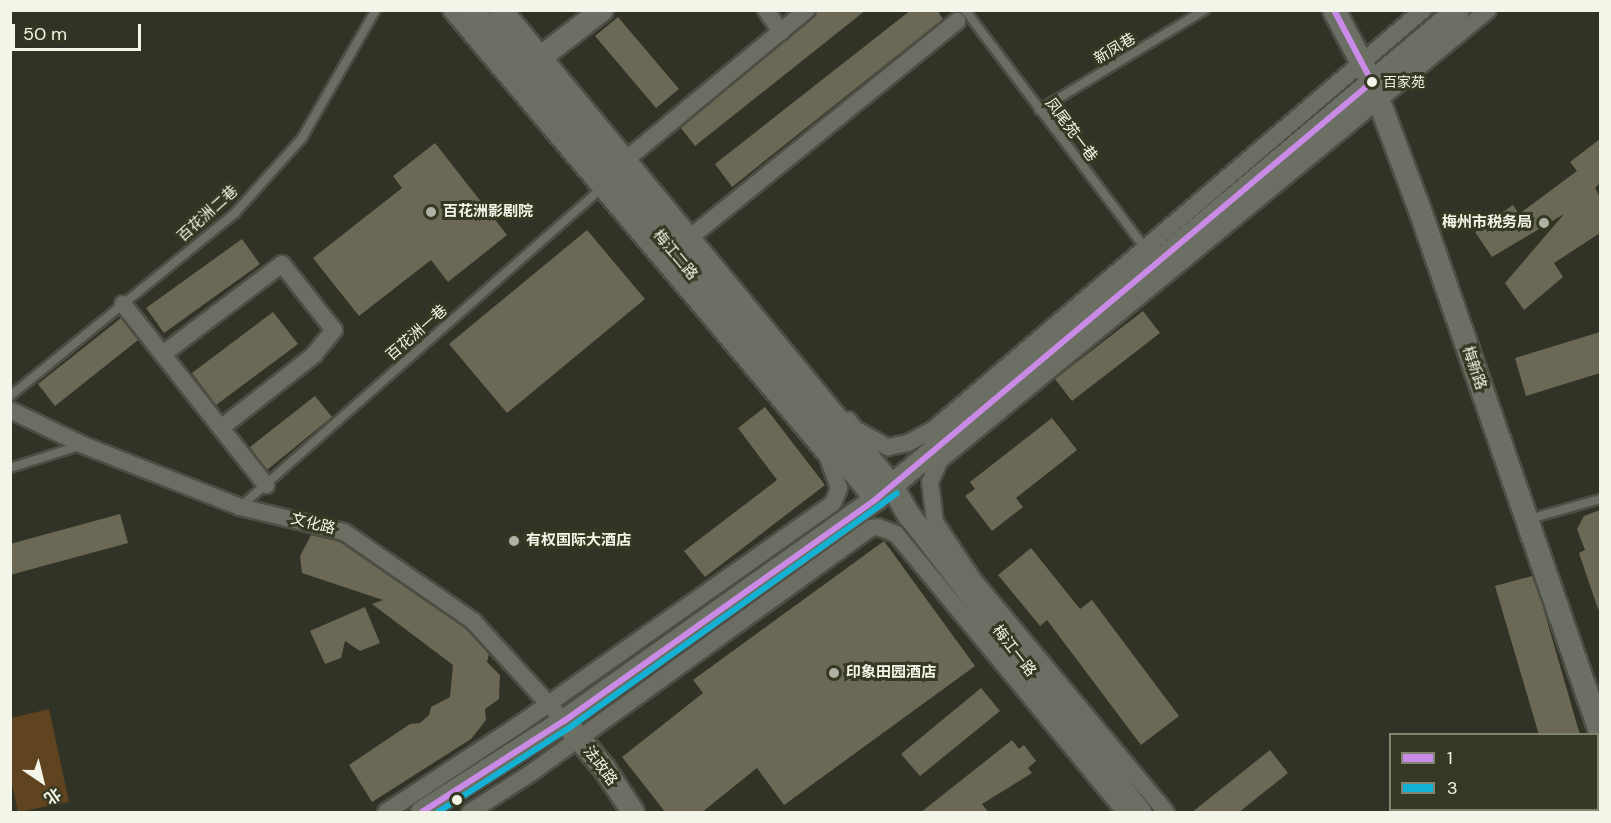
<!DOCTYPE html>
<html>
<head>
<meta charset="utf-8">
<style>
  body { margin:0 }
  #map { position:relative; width:1611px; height:823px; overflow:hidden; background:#323327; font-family:"DM Sans","Noto Sans SC",sans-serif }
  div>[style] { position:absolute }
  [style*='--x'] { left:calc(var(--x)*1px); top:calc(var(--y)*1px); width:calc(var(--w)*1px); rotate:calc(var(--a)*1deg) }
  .green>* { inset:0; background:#604420 }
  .building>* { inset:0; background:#6b6856 }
  .roads { filter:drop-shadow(2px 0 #4d4e44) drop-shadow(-2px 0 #4d4e44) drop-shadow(0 2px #4d4e44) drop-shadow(0 -2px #4d4e44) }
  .lane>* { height:8px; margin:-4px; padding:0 4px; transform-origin:4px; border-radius:4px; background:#6c6e63 }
  .street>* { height:16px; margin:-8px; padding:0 8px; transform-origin:8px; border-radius:8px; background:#6c6e63 }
  .secondary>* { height:22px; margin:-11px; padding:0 11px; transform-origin:11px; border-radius:11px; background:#6c6f63 }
  .bus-1>* { height:6px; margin:-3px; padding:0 3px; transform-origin:3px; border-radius:3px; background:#ca8be6 }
  .bus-2>* { height:6px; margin:-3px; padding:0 3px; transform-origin:3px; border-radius:3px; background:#13b2d5 }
  .dots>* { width:16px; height:16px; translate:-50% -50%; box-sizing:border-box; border:3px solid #353822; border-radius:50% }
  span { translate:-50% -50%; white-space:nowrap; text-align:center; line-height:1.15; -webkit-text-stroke:6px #353822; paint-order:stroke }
  .bus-label { font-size:14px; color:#f3f5e8 }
  .left { translate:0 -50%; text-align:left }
  .street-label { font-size:15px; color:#f3f5e8 }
  .poi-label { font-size:15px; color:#f3f5e8; font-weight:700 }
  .right { translate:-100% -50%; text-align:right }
  .frame { position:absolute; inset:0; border:12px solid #f3f5e8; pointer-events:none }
  .legend { position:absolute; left:1389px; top:733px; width:210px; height:78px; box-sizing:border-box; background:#353822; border:2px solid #818471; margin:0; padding:8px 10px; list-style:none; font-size:18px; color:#f3f5e8 }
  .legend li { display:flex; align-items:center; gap:12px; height:30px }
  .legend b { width:30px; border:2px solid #818471 }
  .north { position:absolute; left:12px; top:751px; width:60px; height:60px; -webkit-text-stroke:4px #353822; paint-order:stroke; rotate:145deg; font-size:16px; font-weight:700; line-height:24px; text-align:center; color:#f3f5e8 }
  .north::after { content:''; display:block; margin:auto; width:21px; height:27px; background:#f3f5e8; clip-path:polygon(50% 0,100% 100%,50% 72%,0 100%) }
  .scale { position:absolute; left:12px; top:24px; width:129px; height:27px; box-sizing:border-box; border:3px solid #f3f5e8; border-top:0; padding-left:8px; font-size:18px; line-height:21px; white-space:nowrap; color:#f3f5e8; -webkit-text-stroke:4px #353822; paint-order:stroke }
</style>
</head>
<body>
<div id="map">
  <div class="green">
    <div style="clip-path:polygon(49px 709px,69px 802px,18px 812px,11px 779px,11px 718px)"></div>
  </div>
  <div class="building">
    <div style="clip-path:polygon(866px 10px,695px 146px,681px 128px,819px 10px)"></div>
    <div style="clip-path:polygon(911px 10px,937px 10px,943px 19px,732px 187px,715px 164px)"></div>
    <div style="clip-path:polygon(618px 17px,679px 89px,656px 108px,595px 36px)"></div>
    <div style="clip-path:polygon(1600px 139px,1600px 183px,1595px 188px,1600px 197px,1600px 233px,1554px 263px,1563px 277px,1524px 310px,1505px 283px,1564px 214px,1492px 257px,1475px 232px,1513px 205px,1519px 214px,1577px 171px,1570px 162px)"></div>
    <div style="clip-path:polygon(435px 143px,507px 235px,448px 282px,431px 260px,359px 316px,313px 258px,402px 188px,393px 176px)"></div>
    <div style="clip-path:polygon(587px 230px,645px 299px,507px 413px,449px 344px)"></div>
    <div style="clip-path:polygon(242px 239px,260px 264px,164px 333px,146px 308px)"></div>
    <div style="clip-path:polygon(1143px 311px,1160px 333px,1072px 401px,1055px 379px)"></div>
    <div style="clip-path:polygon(273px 312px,298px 344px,216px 405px,192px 373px)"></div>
    <div style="clip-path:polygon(121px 318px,138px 340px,55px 406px,38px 384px)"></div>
    <div style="clip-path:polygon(1600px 332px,1600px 373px,1526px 396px,1515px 358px)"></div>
    <div style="clip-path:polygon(315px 396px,332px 417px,267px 470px,250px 447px)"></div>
    <div style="clip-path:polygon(765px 407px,825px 485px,705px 577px,684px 551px,777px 480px,738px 428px)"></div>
    <div style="clip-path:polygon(1052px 418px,1077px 450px,1016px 498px,1023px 507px,992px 531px,965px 496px,975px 489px,970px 482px)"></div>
    <div style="clip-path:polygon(1600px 510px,1600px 608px,1598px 609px,1579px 553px,1585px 550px,1577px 529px,1584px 516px)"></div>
    <div style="clip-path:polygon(120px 514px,128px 543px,10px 575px,10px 544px)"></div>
    <div style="clip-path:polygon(311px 535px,340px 542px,466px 629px,489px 654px,487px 662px,500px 675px,499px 699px,485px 709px,486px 720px,471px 739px,372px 802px,349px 765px,410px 724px,420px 723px,429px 715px,431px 707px,450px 697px,453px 665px,372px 604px,383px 600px,302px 573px,300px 556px)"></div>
    <div style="clip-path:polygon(884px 541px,975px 666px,784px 805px,757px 768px,701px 813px,666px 813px,622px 757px,703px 693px,693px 680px)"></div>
    <div style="clip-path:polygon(1031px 548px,1080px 609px,1092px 600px,1179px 716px,1141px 745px,1047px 620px,1040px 626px,998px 575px)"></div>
    <div style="clip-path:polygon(1532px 576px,1543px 607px,1580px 735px,1539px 735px,1495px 586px)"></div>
    <div style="clip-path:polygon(365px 607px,380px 643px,360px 651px,345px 641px,341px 658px,325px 664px,310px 631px)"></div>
    <div style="clip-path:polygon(981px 688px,1000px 711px,920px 776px,901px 754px)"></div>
    <div style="clip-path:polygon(1012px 740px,1019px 749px,1024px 745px,1036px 761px,1028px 768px,1032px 773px,982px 804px,989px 813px,920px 813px)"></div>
    <div style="clip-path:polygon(1270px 750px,1288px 773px,1238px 813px,1191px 813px)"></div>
  </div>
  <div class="roads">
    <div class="lane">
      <div style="--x:965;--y:10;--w:300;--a:52.9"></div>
      <div style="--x:1039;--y:110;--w:194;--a:-31.1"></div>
      <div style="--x:10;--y:396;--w:290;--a:-39.1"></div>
      <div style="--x:235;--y:213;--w:101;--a:-48.2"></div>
      <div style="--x:302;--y:138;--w:148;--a:-60"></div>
      <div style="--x:10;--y:468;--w:72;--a:-17.7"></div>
      <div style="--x:240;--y:507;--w:484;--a:-41.4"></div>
      <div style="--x:1529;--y:519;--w:74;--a:-15.7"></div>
    </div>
    <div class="street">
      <div style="--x:766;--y:10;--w:27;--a:56"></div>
      <div style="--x:629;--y:157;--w:231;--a:-39.6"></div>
      <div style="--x:693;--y:235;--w:340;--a:-39"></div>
      <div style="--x:123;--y:304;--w:231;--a:51.7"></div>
      <div style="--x:163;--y:354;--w:149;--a:-37.1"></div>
      <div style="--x:282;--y:264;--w:84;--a:51.8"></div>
      <div style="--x:334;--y:330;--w:32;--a:129"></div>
      <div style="--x:314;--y:355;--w:118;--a:141.9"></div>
      <div style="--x:10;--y:410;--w:81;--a:25.6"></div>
      <div style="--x:83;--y:445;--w:169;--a:21.5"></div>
      <div style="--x:240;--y:507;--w:107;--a:13.5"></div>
      <div style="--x:344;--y:532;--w:157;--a:34.6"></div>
      <div style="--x:473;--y:621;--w:122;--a:47.7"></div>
      <div style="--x:848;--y:420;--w:11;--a:52"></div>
      <div style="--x:855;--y:429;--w:38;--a:29"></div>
      <div style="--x:888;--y:447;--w:20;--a:-11"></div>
      <div style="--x:908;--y:443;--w:30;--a:-28"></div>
      <div style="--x:934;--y:429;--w:644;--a:-40.59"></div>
      <div style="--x:386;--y:812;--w:160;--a:-33.3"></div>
      <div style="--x:520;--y:724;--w:383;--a:-35.2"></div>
      <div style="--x:833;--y:503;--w:16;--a:-68"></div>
      <div style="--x:839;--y:488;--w:33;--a:-110"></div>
      <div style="--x:828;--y:457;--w:585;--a:-130.14"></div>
      <div style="--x:470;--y:812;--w:72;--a:-32.6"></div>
      <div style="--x:531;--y:773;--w:419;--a:-35.8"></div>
      <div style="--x:871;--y:528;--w:7;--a:-8"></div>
      <div style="--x:878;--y:527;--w:19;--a:21"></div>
      <div style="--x:896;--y:534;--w:360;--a:50.5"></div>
      <div style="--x:1166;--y:812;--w:304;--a:-129.7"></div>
      <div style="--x:972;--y:578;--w:67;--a:-123.5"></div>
      <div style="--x:935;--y:522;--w:40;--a:-97.1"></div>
      <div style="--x:930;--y:482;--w:24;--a:-66"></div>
      <div style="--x:940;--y:460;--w:709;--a:-39.39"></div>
    </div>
    <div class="secondary">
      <div style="--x:473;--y:10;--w:634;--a:50.51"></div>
      <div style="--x:501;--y:10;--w:616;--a:50.6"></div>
      <div style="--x:892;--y:486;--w:32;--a:60"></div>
      <div style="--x:908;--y:514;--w:378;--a:52.1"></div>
      <div style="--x:1334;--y:10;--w:81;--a:62.2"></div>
      <div style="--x:1372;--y:82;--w:140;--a:69.5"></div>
      <div style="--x:1421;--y:213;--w:548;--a:70.94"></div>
      <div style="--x:540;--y:58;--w:78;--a:-37.7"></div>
      <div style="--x:564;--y:721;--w:62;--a:49.6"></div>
      <div style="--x:604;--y:768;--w:53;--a:56.6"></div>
      <div style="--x:422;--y:812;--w:169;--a:-32.7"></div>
      <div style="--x:564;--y:721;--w:383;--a:-35.4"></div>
      <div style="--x:876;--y:499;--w:760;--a:-40.04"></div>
    </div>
  </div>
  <div class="bus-1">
    <div style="--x:1334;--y:10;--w:81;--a:62.2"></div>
    <div style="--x:422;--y:812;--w:169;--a:-32.7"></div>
    <div style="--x:564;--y:721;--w:383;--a:-35.4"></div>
    <div style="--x:876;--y:499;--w:648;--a:-40.05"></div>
  </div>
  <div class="bus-2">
    <div style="--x:438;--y:812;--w:156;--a:-32.7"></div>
    <div style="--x:569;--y:728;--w:403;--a:-35.6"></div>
  </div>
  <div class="dots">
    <div style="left:1372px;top:82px;background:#f3f5e8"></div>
    <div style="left:431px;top:212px;background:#afb1a4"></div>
    <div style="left:1544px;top:223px;background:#afb1a4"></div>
    <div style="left:514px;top:541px;background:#afb1a4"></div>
    <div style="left:834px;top:673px;background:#afb1a4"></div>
    <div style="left:457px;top:800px;background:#f3f5e8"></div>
  </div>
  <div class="bus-label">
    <span class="left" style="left:1383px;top:82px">百家苑</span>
  </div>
  <div class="street-label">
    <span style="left:1115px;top:49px;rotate:-31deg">新凤巷</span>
    <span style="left:1071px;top:130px;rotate:53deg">凤尾苑一巷</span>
    <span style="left:208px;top:214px;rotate:-42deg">百花洲二巷</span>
    <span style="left:675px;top:255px;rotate:50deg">梅江二路</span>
    <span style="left:417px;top:333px;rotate:-41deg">百花洲一巷</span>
    <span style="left:1474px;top:368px;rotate:71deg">梅新路</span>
    <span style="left:313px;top:524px;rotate:14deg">文化路</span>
    <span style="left:1014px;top:651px;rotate:52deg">梅江一路</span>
    <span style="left:600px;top:766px;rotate:53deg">法政路</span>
  </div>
  <div class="poi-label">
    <span class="left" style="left:443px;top:212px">百花洲影剧院</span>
    <span class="right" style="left:1532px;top:223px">梅州市税务局</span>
    <span class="left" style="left:526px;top:541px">有权国际大酒店</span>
    <span class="left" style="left:846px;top:673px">印象田园酒店</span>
  </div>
  <div class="frame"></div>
  <ul class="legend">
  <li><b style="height:8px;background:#ca8be6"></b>1</li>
  <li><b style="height:8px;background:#13b2d5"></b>3</li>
  </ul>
  <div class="north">北</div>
  <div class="scale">50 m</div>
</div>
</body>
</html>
